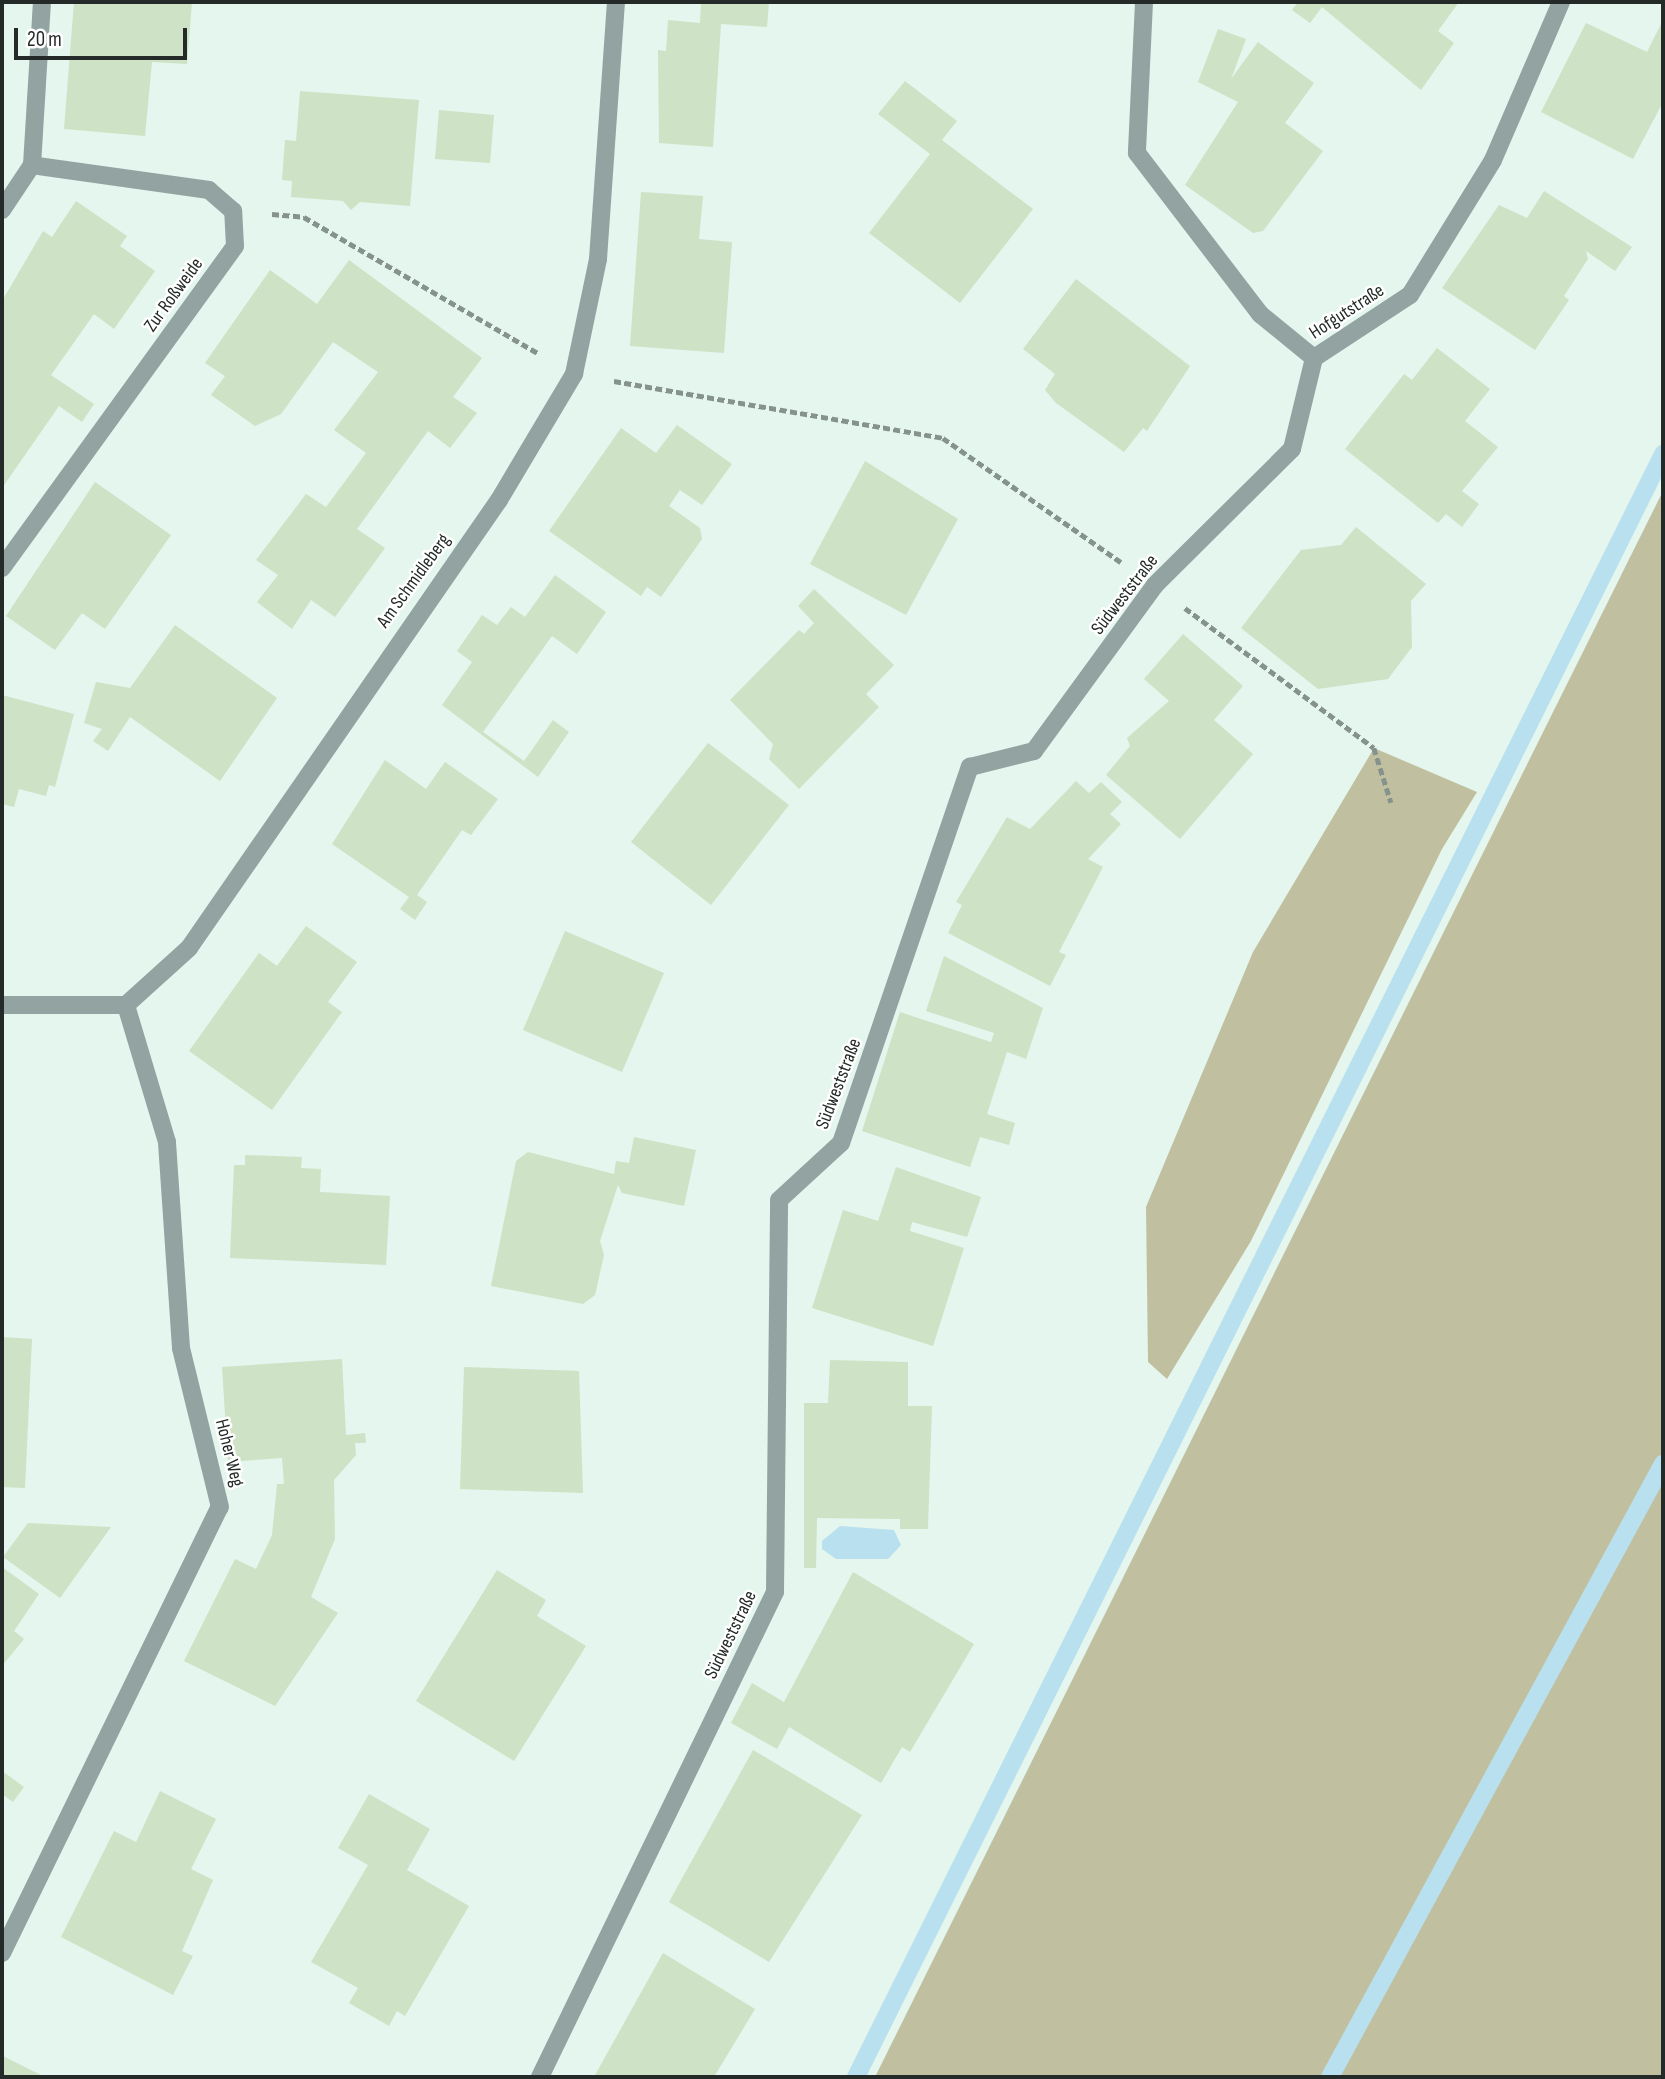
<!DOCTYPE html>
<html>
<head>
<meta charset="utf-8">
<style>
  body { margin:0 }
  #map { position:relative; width:1665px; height:2079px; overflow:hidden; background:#e4f6ed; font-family:"Sofia Sans Condensed",sans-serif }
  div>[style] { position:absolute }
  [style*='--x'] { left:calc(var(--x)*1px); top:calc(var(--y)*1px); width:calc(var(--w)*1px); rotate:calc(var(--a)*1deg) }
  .green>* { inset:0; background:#c0c0a0 }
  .water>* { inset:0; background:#b9e0ee }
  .stream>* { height:18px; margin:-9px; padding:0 9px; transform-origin:9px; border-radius:9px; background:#b9e0ee }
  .building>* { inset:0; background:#cee2c5 }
  .path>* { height:4.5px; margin-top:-2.25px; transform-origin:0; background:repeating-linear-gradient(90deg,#86938d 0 7px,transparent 0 10.5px) }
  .minor>* { height:18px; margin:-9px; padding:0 9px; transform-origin:9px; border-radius:9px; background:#92a3a2 }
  span { translate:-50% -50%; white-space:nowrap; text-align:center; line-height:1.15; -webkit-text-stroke:5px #fff; paint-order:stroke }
  .street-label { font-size:19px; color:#232a27 }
  .frame { position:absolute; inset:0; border:4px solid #232a27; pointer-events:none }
  .scale { position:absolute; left:14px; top:28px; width:173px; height:32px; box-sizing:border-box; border:4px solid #232a27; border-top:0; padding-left:9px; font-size:21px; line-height:24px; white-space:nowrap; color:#232a27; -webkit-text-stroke:5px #fff; paint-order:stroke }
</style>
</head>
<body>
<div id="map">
  <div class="green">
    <div style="clip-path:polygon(1663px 491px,1663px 2077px,875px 2077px,1476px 867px)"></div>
    <div style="clip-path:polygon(1374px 748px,1477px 792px,1442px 849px,1251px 1241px,1167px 1379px,1148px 1362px,1146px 1207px,1253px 952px)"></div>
  </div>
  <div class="water">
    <div style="clip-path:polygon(840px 1526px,894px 1530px,901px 1545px,888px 1559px,836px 1559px,822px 1549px,822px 1541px)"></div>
  </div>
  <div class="stream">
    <div style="--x:856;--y:2077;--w:1813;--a:-63.56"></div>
    <div style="--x:1330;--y:2077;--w:698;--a:-61.49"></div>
  </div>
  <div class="building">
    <div style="clip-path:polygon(74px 2px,192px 2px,187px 64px,152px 62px,145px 136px,64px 129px)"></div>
    <div style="clip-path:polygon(701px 2px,769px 2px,767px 27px,721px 24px,713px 147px,659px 143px,658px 50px,666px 51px,668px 20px,700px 23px)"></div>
    <div style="clip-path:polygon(1298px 2px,1459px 2px,1438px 31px,1454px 43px,1421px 90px,1322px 7px,1310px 23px,1292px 10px)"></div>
    <div style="clip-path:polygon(1663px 20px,1663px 102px,1633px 159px,1541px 112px,1586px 23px,1647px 52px)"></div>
    <div style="clip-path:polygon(1218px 29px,1246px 39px,1231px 79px,1258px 42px,1314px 83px,1285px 123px,1323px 151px,1263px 231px,1253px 233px,1185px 185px,1238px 102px,1198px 82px)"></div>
    <div style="clip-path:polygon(905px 81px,957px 121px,942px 140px,1033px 209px,960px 303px,869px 233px,930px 154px,878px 114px)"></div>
    <div style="clip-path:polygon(300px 91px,419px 100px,410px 206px,360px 202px,351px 210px,343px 201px,291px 197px,292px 181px,282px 180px,285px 140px,296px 141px)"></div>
    <div style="clip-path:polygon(439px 110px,494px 115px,490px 163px,435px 159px)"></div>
    <div style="clip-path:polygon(1544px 191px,1632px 247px,1615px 271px,1586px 251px,1588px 259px,1564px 296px,1569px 300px,1535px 350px,1442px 288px,1499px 205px,1527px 218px)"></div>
    <div style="clip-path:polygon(641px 192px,703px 196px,699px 239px,732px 242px,724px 353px,630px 346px)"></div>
    <div style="clip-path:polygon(76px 201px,127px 236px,120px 246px,155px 271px,114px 329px,94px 314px,51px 375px,94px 404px,82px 422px,59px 406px,2px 488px,2px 301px,43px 231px,52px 237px)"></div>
    <div style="clip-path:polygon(349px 260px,482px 358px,453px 397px,477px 413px,450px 448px,428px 431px,357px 529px,385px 548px,335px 617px,311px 600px,292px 629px,257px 602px,278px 575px,256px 560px,306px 494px,326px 507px,366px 453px,334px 430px,378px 372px,333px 342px,281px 414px,255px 426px,211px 395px,225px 376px,205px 363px,270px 270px,317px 304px)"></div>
    <div style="clip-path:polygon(1076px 279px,1190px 366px,1147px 431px,1143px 428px,1124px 452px,1056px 403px,1045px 390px,1055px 374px,1023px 349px)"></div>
    <div style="clip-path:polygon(1437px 348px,1490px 389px,1465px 421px,1498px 447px,1462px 491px,1479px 504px,1462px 527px,1446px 514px,1438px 523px,1345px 449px,1404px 374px,1412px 380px)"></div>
    <div style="clip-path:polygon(677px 425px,732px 464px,702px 505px,680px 490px,669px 506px,700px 528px,702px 539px,661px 597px,647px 587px,641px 596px,549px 531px,621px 428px,656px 453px)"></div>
    <div style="clip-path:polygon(865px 461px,958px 519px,906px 615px,810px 564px)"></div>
    <div style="clip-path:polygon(95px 482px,171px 535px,105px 629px,82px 613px,55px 650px,6px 616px)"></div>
    <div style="clip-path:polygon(1356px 527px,1426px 584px,1411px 601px,1412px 647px,1388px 679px,1318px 689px,1241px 628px,1301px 550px,1341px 545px)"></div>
    <div style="clip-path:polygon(555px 575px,606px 612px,577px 654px,552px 636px,483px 732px,524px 761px,553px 720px,569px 732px,538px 777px,442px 705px,472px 662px,457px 651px,482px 615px,497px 625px,511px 607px,525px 617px)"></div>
    <div style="clip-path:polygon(814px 589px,894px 665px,866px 694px,879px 707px,799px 789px,769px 759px,773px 744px,730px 700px,799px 630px,804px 634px,814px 623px,798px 606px)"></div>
    <div style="clip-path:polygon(175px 625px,277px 698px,220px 781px,130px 717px,108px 751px,93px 741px,102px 729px,84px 723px,96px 682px,130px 688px)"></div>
    <div style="clip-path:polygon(1183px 634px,1243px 686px,1214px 720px,1253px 754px,1180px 839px,1106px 775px,1130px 746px,1127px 738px,1169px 701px,1144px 679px)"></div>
    <div style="clip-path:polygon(2px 695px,74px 714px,55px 787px,49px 785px,46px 796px,19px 789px,14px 807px,2px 804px)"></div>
    <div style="clip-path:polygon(708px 743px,789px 805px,711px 905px,631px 842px)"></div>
    <div style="clip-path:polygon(385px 760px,426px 789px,445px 762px,498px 799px,471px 835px,462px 830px,417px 895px,427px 902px,415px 920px,400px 909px,409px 897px,332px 844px)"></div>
    <div style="clip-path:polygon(1076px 781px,1089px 793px,1101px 782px,1122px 802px,1110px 814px,1121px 824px,1088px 859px,1103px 867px,1059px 952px,1066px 955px,1050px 986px,948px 933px,962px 905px,956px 902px,1007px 817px,1030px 829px)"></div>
    <div style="clip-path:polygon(306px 926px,357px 962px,328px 1002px,342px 1012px,272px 1110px,189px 1051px,259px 953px,277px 966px)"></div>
    <div style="clip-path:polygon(565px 931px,664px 973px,622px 1072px,523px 1030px)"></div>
    <div style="clip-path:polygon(944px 956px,1043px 1008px,1026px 1059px,1007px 1052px,987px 1114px,1015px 1123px,1009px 1145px,980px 1137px,970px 1167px,862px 1131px,900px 1012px,991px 1042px,994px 1033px,926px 1011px)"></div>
    <div style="clip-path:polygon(634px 1137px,696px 1150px,684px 1206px,622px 1193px,618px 1185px,600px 1241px,604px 1255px,595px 1295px,583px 1304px,491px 1286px,516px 1161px,528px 1152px,614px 1174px,616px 1161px,629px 1163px)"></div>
    <div style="clip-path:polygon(245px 1155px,302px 1157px,301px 1168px,321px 1169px,320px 1192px,390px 1196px,386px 1265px,230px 1258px,234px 1165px,245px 1165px)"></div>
    <div style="clip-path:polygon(896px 1167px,981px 1197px,967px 1237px,912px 1222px,910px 1231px,964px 1248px,933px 1346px,812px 1308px,843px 1210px,878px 1221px)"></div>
    <div style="clip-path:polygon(2px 1337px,32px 1339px,25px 1488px,2px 1487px)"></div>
    <div style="clip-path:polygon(342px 1359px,346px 1435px,365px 1433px,366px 1443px,355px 1443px,356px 1455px,334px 1480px,335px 1539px,311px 1597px,338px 1613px,275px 1706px,184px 1661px,235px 1559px,256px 1569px,272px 1535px,277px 1484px,284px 1484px,282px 1458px,228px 1462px,222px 1367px)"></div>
    <div style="clip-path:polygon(830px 1360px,908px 1362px,908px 1406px,932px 1406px,928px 1529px,900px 1529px,900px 1519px,817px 1518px,816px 1568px,804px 1568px,804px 1403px,828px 1403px)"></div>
    <div style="clip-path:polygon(464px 1367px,579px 1371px,583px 1493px,460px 1489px)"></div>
    <div style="clip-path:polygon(28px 1523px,111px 1527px,60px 1598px,3px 1557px)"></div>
    <div style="clip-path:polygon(2px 1567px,39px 1594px,14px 1631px,24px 1639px,2px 1666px)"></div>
    <div style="clip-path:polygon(497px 1570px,546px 1600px,537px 1616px,586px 1646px,514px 1761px,416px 1701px)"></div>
    <div style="clip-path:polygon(853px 1572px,974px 1644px,910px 1752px,902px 1747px,881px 1783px,789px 1727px,777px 1749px,731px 1723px,752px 1683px,784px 1702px)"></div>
    <div style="clip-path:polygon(753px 1750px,862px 1815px,769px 1962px,669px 1902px)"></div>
    <div style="clip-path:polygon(2px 1771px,24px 1787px,13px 1802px,2px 1794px)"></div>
    <div style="clip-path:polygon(160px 1791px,216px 1819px,191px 1869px,213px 1880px,182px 1951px,193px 1956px,173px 1995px,61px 1937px,114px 1831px,136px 1842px)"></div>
    <div style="clip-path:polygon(369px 1794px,430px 1829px,407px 1870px,469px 1906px,405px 2016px,397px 2011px,389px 2026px,349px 2003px,358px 1988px,311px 1962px,368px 1865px,338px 1848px)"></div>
    <div style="clip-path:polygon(663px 1953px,755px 2009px,714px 2077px,594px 2077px)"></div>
    <div style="clip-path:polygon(3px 2056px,45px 2077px,2px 2077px)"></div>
  </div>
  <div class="path">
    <div style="--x:272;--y:214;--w:32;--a:5"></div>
    <div style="--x:304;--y:217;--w:271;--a:30.2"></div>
    <div style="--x:614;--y:381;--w:334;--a:9.8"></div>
    <div style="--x:943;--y:438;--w:217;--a:34.9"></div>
    <div style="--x:1185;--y:608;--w:235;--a:36.5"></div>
    <div style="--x:1374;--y:748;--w:57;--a:72.5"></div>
  </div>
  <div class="minor">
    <div style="--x:1144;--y:2;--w:151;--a:92.7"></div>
    <div style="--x:1137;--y:153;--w:203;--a:52.6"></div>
    <div style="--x:1260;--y:314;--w:70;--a:39.2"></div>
    <div style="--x:2;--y:210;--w:54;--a:-56.3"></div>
    <div style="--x:32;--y:165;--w:163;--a:-86.5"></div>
    <div style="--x:1314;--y:358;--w:115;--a:-33.3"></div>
    <div style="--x:1410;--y:295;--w:158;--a:-58.4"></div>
    <div style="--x:1493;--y:160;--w:172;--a:-66.7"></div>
    <div style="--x:2;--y:568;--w:397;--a:-54.1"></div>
    <div style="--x:235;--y:246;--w:35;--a:-93"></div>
    <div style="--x:233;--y:211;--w:32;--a:-139"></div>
    <div style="--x:209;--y:190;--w:179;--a:-172"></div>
    <div style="--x:2;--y:1005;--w:124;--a:0"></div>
    <div style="--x:126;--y:1005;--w:85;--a:-42.1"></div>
    <div style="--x:189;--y:948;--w:545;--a:-55.32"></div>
    <div style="--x:499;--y:500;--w:147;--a:-59.2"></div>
    <div style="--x:574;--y:374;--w:117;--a:-78.2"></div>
    <div style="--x:598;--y:259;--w:258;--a:-86"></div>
    <div style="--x:2;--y:1953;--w:496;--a:-64"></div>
    <div style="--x:220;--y:1507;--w:164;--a:-103.8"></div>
    <div style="--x:181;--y:1348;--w:206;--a:-93.9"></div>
    <div style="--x:167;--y:1142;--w:143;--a:-106.7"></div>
    <div style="--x:540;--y:2077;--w:539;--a:-64.15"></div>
    <div style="--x:775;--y:1592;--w:392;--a:-89.4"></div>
    <div style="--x:779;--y:1200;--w:84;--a:-42.6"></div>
    <div style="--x:841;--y:1143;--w:398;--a:-71.1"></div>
    <div style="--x:970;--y:767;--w:66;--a:-14"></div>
    <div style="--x:1034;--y:751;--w:205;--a:-53.9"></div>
    <div style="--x:1155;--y:585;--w:193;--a:-44.8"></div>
    <div style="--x:1292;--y:449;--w:94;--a:-76.4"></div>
  </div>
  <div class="street-label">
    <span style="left:174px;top:295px;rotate:-54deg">Zur Roßweide</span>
    <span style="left:1347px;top:312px;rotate:-33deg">Hofgutstraße</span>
    <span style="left:414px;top:581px;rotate:-54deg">Am Schmidleberg</span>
    <span style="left:1125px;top:595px;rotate:-52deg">Südweststraße</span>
    <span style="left:839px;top:1084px;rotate:-69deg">Südweststraße</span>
    <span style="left:229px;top:1453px;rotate:76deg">Hoher Weg</span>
    <span style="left:731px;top:1635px;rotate:-64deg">Südweststraße</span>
  </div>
  <div class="frame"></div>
  <div class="scale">20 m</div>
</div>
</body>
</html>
